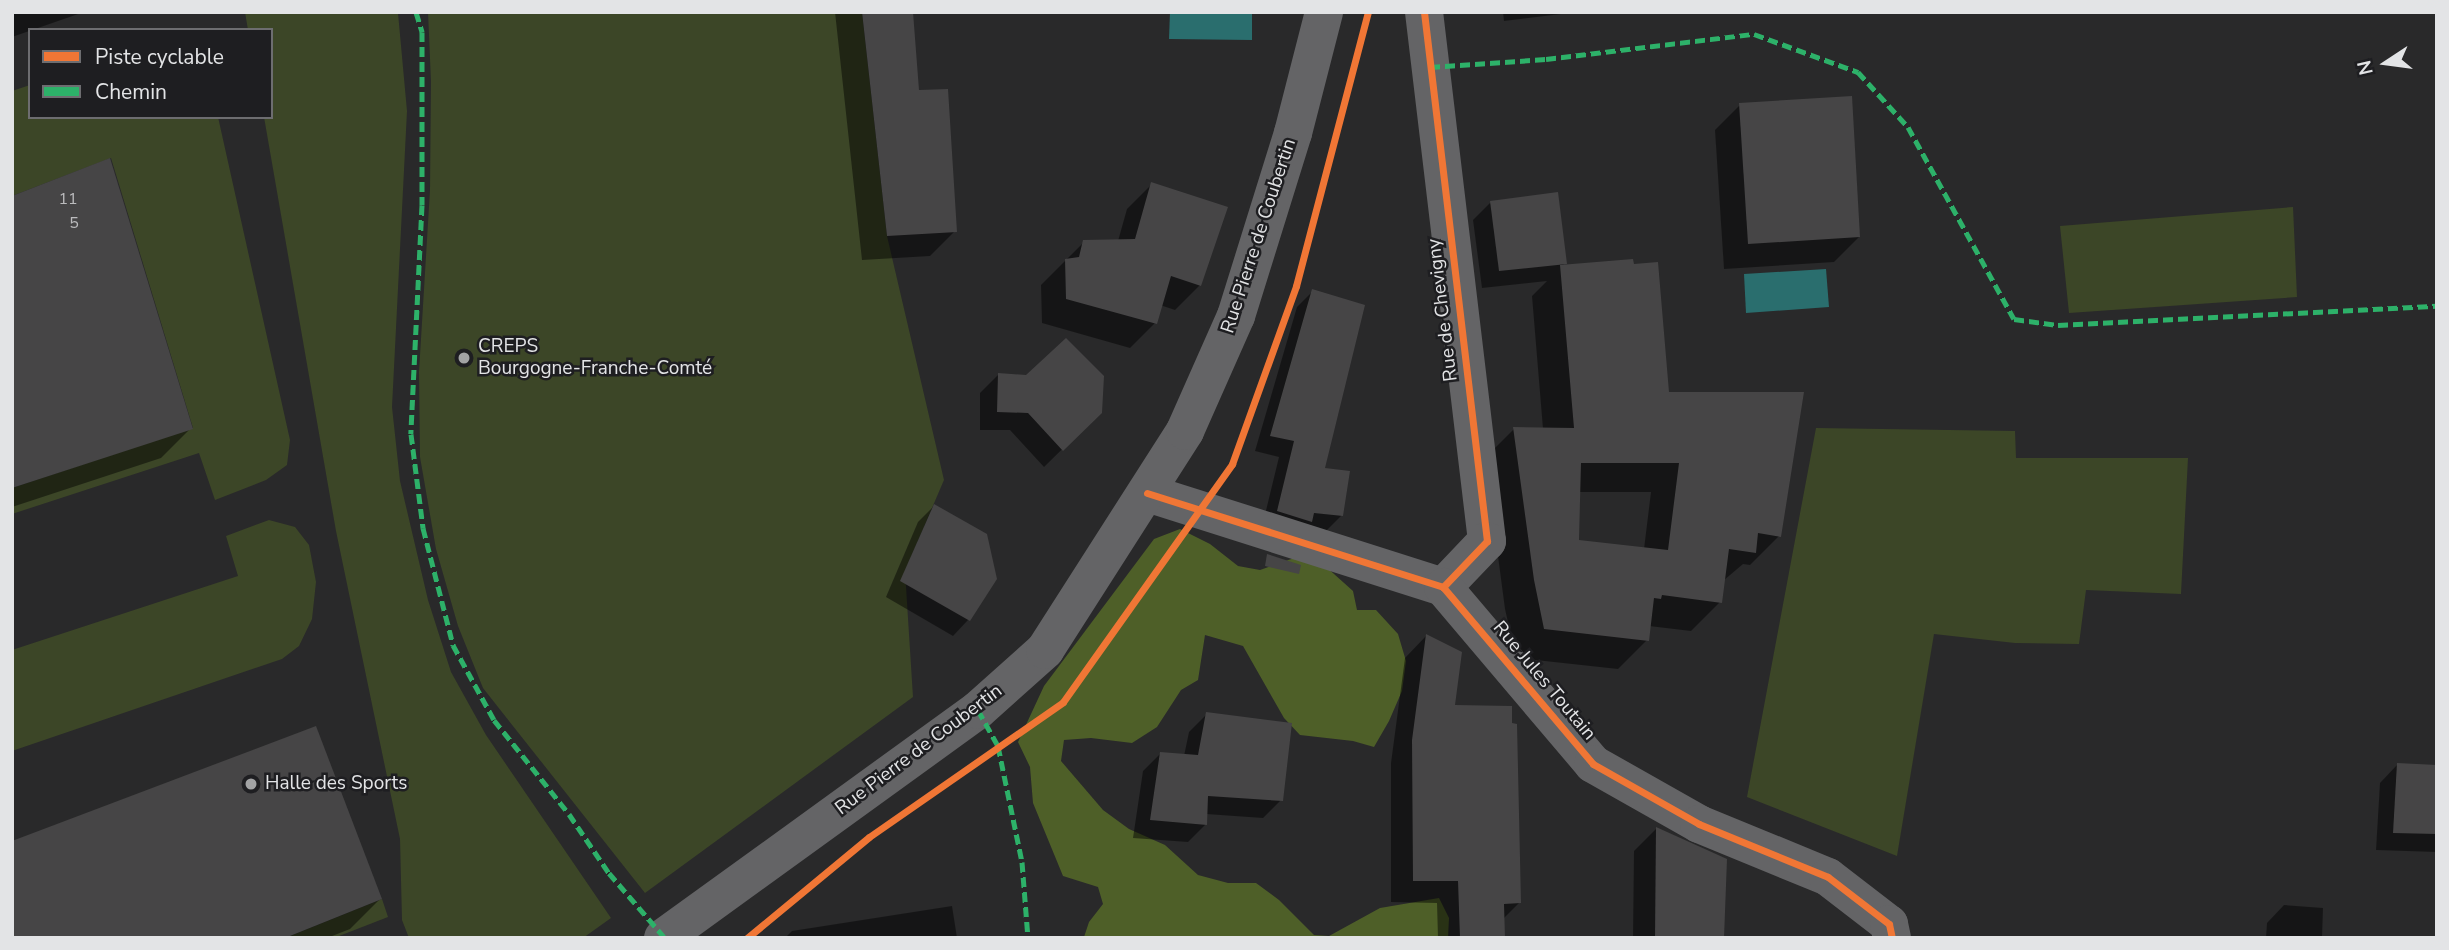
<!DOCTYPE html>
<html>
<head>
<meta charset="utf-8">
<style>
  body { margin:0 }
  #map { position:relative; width:2449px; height:950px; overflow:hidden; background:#29292a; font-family:"Nunito Sans",sans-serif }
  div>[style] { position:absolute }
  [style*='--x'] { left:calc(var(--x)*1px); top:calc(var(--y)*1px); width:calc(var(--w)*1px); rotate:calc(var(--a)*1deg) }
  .green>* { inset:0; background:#3c4627 }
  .forest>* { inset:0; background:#4e5f28 }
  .water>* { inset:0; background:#2a6e6e }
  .shadow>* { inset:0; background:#0007 }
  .building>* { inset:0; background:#464546 }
  .secondary>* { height:38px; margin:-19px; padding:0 19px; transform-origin:19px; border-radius:19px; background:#646466 }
  .quiet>* { height:5px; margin-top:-2.5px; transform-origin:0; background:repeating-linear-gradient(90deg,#2db169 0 10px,transparent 0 15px) }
  .cycleway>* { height:7px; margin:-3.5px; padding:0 3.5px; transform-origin:3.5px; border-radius:3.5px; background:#f07635 }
  .dots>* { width:19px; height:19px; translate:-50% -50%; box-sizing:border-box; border:4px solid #1e1e21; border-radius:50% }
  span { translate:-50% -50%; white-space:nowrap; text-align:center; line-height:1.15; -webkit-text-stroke:5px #1e1e21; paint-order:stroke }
  .number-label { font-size:16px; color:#bcbcbe }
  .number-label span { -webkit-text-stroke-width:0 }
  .street-label { font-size:19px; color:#e3e4e6 }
  .poi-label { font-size:19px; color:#e3e4e6 }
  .left { translate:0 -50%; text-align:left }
  .frame { position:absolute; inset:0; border:14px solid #e3e4e6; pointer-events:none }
  .legend { position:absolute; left:28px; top:28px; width:245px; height:91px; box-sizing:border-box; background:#1e1e21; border:2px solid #6d6d70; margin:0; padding:9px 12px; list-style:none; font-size:21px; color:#e3e4e6 }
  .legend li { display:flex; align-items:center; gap:14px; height:35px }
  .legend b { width:35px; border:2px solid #6d6d70 }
  .north { position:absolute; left:2351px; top:28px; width:70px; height:70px; -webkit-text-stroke:5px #1e1e21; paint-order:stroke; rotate:257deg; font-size:19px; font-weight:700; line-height:28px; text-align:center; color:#e3e4e6 }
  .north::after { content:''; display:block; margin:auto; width:24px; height:32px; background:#e3e4e6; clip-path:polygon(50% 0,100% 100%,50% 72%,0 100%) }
</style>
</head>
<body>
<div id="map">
  <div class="green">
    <div style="clip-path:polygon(245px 12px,398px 13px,407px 111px,392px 407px,400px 481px,428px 600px,451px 672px,486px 735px,611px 918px,583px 938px,409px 938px,402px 920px,400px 839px,336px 531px,264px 117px,271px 117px,271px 30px,248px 30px)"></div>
    <div style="clip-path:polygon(428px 12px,862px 12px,887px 236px,944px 480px,905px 571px,913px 697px,645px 893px,483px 688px,458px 626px,436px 549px,420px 457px,419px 372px,430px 190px,431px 82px)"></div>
    <div style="clip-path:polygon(30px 85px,30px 117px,218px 117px,290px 440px,287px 465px,266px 480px,215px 500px,199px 453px,12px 514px,12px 488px,193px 428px,111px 158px,12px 196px,12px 91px)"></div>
    <div style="clip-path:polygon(2293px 207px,2297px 297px,2069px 313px,2060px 226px)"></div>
    <div style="clip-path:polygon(1816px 428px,2015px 431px,2016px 458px,2188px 458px,2181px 594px,2086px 590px,2079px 644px,2015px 643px,1934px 634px,1897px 856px,1747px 797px)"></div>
    <div style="clip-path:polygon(269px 520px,295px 527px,309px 545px,316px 582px,312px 619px,299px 646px,282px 659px,12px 751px,12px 650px,238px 576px,226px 536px)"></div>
    <div style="clip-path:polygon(382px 899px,388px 917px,334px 938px,285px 938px)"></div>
  </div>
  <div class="forest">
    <div style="clip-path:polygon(1180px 529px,1210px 544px,1238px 566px,1260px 570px,1294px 558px,1324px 565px,1353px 591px,1357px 610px,1376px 610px,1398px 634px,1406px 661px,1402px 691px,1389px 721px,1374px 747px,1353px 741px,1300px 735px,1284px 718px,1243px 646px,1205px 635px,1198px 680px,1181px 690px,1157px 727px,1132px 743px,1091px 738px,1064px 740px,1061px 761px,1103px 810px,1129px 829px,1165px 845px,1198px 875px,1228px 883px,1256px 883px,1279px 900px,1314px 935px,1329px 936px,1380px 908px,1439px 898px,1449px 918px,1448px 938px,1084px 937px,1089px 922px,1103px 904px,1098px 887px,1063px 876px,1033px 803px,1030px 767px,1018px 742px,1044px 686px,1154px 539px)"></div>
  </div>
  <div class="water">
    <div style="clip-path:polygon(1170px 12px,1252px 12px,1252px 40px,1169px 39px)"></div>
    <div style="clip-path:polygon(1826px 269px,1829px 307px,1746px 313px,1744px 274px)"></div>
  </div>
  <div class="shadow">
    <div style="clip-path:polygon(12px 12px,84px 12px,12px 37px)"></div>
    <div style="clip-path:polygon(835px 12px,911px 12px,917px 92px,955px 231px,930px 256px,862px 260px)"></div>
    <div style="clip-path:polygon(1503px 12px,1578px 12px,1504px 21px)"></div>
    <div style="clip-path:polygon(1740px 105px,1859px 237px,1834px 262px,1724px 269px,1715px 130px)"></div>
    <div style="clip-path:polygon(1152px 184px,1200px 285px,1175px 310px,1160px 305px,1155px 323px,1130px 348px,1042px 323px,1041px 285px,1084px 242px,1118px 241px,1127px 209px)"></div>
    <div style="clip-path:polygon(12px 198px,191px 428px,161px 458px,12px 507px)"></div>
    <div style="clip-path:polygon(evenodd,1490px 203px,1565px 263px,1561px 267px,1668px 394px,1779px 536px,1750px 565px,1743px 564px,1723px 581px,1720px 602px,1691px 631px,1649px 626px,1647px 640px,1618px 669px,1516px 658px,1505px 609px,1485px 458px,1514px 429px,1543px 429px,1532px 296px,1547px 281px,1482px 288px,1473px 220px,1490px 203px,1579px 492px,1651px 492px,1644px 549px,1577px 542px,1579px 492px)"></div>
    <div style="clip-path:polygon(1313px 291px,1323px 470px,1341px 516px,1325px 532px,1262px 527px,1279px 457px,1255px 451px,1297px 307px)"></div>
    <div style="clip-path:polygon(998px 375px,1100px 412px,1044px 467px,1010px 430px,980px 430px,980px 393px)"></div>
    <div style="clip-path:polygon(934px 506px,995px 578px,968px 620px,953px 636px,886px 597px,918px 522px)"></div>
    <div style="clip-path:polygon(1426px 636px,1519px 903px,1503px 919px,1504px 938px,1438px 938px,1437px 903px,1391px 902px,1391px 763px,1405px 658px)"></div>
    <div style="clip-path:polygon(1207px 714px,1281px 800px,1263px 818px,1206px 814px,1205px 825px,1188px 842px,1133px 838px,1143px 771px,1161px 753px,1184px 756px,1189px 732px)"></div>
    <div style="clip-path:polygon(2397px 765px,2437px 767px,2437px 852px,2376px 850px,2380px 783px)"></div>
    <div style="clip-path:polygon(1656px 829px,1722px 938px,1633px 938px,1634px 851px)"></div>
    <div style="clip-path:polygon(380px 899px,350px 929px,327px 938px,12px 938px)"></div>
    <div style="clip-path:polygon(2284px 905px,2323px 908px,2322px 938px,2266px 938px,2267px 923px)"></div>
    <div style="clip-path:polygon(952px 906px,957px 938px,785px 938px,792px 931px)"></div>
  </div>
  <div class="building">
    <div style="clip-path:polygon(862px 12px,913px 12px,919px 90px,948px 89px,957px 232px,887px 236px)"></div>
    <div style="clip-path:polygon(1852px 96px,1860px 237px,1748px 244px,1739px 103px)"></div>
    <div style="clip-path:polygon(110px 158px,193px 429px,12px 488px,12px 196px)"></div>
    <div style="clip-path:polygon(1151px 182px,1228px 207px,1201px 286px,1171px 276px,1157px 324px,1066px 299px,1065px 259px,1079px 257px,1083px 240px,1135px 239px)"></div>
    <div style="clip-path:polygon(1558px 192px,1567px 264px,1499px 271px,1490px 201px)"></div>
    <div style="clip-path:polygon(evenodd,1633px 259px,1634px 264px,1658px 262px,1669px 392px,1804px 392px,1781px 537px,1758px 533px,1756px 553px,1729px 549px,1722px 603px,1662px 595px,1661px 599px,1654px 598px,1649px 641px,1544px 629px,1534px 580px,1513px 427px,1574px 428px,1560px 265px,1633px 259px,1581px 463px,1679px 463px,1668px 550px,1579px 540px,1581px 463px)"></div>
    <div style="clip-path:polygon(1312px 289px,1365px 305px,1325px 468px,1350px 471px,1343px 516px,1314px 513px,1312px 522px,1277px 511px,1294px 441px,1270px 436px)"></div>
    <div style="clip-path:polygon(1066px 338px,1104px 376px,1102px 413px,1063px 451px,1028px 413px,997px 412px,998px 373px,1026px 375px)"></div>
    <div style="clip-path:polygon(934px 504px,987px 534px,997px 579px,970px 621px,900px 581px)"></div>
    <div style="clip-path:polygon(1267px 554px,1301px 565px,1299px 574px,1265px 566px)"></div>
    <div style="clip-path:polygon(1426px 634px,1462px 652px,1455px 705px,1512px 706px,1512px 723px,1517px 724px,1521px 903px,1504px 904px,1505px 938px,1460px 938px,1458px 881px,1413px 881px,1412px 740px)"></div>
    <div style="clip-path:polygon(1206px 712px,1292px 723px,1283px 801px,1208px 796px,1207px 825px,1150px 820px,1160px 752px,1198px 755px)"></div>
    <div style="clip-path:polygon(316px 726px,382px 899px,285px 938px,12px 938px,12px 841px)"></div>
    <div style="clip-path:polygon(2397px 763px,2437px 765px,2437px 834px,2393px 833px)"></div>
    <div style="clip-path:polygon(1656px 827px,1727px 859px,1724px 938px,1655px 938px)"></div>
  </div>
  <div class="secondary">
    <div style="--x:1424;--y:12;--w:533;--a:83.21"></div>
    <div style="--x:1487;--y:541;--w:64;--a:133.7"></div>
    <div style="--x:1147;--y:493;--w:311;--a:17.6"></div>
    <div style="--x:1443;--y:587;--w:232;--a:49.7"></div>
    <div style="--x:1593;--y:764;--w:122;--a:29.5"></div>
    <div style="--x:1699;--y:824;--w:139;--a:22.3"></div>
    <div style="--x:1828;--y:877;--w:77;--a:37.6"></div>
    <div style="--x:1889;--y:924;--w:14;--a:78"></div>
    <div style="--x:663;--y:938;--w:389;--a:-35.9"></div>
    <div style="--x:978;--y:710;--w:90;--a:-41.8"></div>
    <div style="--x:1045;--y:650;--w:260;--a:-57.4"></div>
    <div style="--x:1185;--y:431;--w:126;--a:-66.1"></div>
    <div style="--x:1236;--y:316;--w:192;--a:-72.7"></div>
    <div style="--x:1293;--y:133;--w:125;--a:-75.6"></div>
  </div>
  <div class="quiet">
    <div style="--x:416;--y:12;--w:21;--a:73"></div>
    <div style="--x:422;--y:32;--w:173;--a:90"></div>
    <div style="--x:422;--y:205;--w:229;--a:92.8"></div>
    <div style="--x:411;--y:434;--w:95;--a:82.7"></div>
    <div style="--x:423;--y:528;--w:121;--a:75.6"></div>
    <div style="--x:453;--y:645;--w:85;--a:61.3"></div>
    <div style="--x:494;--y:720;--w:120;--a:51.4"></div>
    <div style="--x:569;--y:814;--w:71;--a:55.9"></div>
    <div style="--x:609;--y:873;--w:84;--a:49.3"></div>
    <div style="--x:1430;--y:67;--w:116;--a:-3.9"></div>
    <div style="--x:1546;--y:59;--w:209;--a:-6.9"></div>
    <div style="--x:1754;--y:34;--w:111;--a:20.1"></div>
    <div style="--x:1858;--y:72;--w:74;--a:47.7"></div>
    <div style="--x:1908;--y:127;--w:219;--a:61.1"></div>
    <div style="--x:2014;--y:319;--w:44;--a:7.8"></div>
    <div style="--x:2058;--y:325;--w:379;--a:-2.9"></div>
    <div style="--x:978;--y:710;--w:41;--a:60.9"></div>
    <div style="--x:998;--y:746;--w:118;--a:78.3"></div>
    <div style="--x:1022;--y:862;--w:76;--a:85.5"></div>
  </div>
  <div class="cycleway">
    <div style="--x:1424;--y:12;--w:533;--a:83.21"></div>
    <div style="--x:1487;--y:541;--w:64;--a:133.7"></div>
    <div style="--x:1147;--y:493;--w:311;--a:17.6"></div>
    <div style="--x:1443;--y:587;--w:232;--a:49.7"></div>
    <div style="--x:1593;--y:764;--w:122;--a:29.5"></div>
    <div style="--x:1699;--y:824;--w:139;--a:22.3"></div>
    <div style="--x:1828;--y:877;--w:77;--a:37.6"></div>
    <div style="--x:1889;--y:924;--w:14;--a:78"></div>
    <div style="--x:747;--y:938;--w:158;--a:-39.6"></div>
    <div style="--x:869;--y:837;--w:236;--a:-34.8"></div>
    <div style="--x:1063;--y:702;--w:292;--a:-54.6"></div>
    <div style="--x:1232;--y:464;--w:189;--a:-70.2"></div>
    <div style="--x:1296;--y:286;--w:283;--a:-75.3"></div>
  </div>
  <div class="dots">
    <div style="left:464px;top:358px;background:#a2a3a4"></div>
    <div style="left:251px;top:784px;background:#a2a3a4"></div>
  </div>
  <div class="number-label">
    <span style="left:68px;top:199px">11</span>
    <span style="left:74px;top:223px">5</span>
  </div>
  <div class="street-label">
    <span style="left:1259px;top:236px;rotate:-72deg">Rue Pierre de Coubertin</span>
    <span style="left:1443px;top:310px;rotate:-97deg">Rue de Chevigny</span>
    <span style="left:1544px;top:681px;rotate:50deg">Rue Jules Toutain</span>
    <span style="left:919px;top:750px;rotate:-37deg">Rue Pierre de Coubertin</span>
  </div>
  <div class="poi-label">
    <span class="left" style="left:478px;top:358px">CREPS<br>Bourgogne-Franche-Comté</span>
    <span class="left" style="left:265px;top:784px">Halle des Sports</span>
  </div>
  <div class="frame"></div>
  <ul class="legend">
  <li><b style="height:9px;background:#f07635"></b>Piste cyclable</li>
  <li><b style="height:9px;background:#2db169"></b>Chemin</li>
  </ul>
  <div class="north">N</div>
</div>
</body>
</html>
